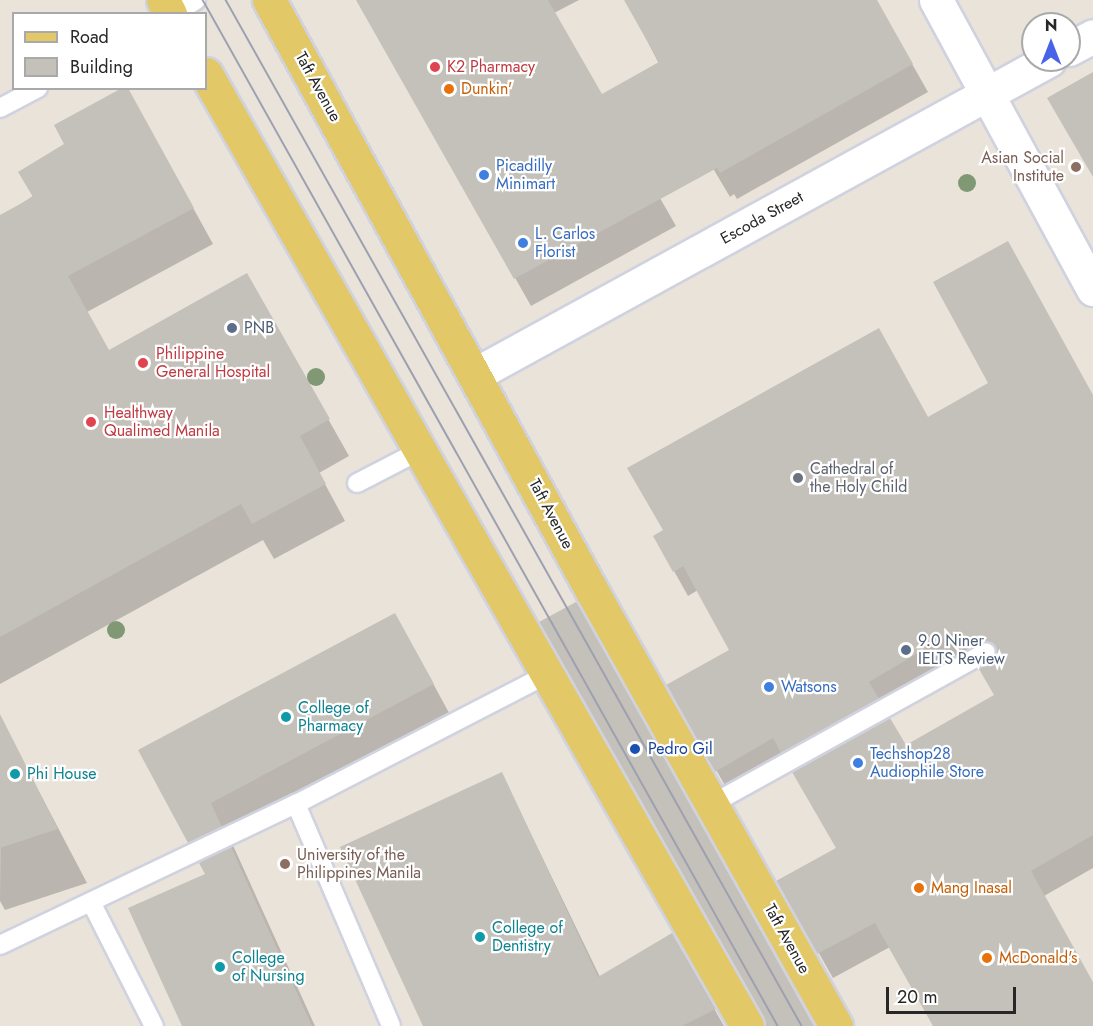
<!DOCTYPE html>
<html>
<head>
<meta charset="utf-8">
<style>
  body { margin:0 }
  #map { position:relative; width:1093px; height:1026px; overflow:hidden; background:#e9e3da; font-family:Jost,sans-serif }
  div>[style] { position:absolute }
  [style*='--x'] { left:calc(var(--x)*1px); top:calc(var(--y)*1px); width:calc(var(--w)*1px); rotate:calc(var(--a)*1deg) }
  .shadow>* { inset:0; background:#0003 }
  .building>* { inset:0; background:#c4c0ba }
  .roads { filter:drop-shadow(2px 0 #d0d2df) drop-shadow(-2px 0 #d0d2df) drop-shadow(0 2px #d0d2df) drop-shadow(0 -2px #d0d2df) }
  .lane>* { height:18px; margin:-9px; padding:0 9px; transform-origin:9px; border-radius:9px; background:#fff }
  .street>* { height:33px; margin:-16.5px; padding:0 16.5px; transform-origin:16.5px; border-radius:16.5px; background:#fff }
  .secondary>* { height:33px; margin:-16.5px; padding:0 16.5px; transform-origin:16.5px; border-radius:16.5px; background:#fff }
  .primary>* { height:33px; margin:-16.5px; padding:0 16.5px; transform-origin:16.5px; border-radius:16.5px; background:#e2c866 }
  .tram>* { height:1.5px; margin:-0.75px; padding:0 0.75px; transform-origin:0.75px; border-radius:0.75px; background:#9ea0b0 }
  .trees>* { width:18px; height:18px; margin:-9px; border-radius:50%; background:#809974 }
  .dots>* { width:16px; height:16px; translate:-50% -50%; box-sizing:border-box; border:3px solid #fff; border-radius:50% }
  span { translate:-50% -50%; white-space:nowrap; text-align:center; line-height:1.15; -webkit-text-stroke:4.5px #fff; paint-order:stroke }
  .health-label { font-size:16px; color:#be3a42 }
  .left { translate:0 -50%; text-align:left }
  .street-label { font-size:16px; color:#272727 }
  .food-label { font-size:16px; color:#c56008 }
  .education-label { font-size:16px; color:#785e54 }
  .right { translate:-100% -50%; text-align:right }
  .shop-label { font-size:16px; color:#366cbe }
  .service-label { font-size:16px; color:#4e5e75 }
  .worship-label { font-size:16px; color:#5b616d }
  .culture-label { font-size:16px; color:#0d838f }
  .transit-label { font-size:16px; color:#164399 }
  .legend { position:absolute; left:12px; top:12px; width:195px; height:78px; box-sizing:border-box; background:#fff; border:2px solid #a9a9a9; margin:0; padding:8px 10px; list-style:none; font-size:18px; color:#272727 }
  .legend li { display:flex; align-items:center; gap:12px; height:30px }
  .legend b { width:30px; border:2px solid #a9a9a9 }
  .north { position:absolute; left:1021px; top:12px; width:60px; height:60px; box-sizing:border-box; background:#fff; border:2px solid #a9a9a9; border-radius:50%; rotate:0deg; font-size:16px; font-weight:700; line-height:24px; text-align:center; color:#272727 }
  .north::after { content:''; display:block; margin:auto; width:21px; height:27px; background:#4863e8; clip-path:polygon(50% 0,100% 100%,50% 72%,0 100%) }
  .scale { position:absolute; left:886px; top:987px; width:130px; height:27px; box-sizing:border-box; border:3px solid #272727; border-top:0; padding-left:8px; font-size:18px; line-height:21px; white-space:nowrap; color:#272727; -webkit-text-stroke:4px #fff; paint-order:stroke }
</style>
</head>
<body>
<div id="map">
  <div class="shadow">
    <div style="clip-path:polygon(358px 0,579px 0,554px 13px,676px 226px,531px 306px)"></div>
    <div style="clip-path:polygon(626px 0,876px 0,928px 92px,737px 199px,734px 194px,730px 197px,714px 170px)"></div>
    <div style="clip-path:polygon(147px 124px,213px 244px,87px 312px,109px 352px,247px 275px,349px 456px,319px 473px,345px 521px,274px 559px,263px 540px,0 684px,0 217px)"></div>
    <div style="clip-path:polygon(evenodd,1093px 397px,1093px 868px,1044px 896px,1093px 985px,1093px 1026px,934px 1026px,890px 947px,833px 978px,778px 881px,838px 848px,788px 762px,731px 796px,668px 685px,731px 650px,698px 590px,688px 596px,674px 571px,928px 419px,1093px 397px,972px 654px,996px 696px,905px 748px,882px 707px,972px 654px)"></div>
    <div style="clip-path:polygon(416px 652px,454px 722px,231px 841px,315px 1026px,183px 1026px,207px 874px,140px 750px)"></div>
    <div style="clip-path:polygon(1px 719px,87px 883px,5px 910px,0 901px)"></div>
    <div style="clip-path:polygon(502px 774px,600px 977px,672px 935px,724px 1026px,425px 1026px)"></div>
  </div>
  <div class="building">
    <div style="clip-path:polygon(356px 0,548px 0,602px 94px,659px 62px,624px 0,877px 0,913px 64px,720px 173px,717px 168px,514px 279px)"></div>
    <div style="clip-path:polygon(1093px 72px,1093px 177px,1047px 98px)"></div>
    <div style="clip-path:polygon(122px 88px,128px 88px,194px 208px,68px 276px,109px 350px,247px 273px,330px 419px,300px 436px,326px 484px,252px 524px,241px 504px,0 637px,0 215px,33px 197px,18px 172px,64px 144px,54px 125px)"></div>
    <div style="clip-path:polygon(1008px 241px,1093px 395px,1093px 835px,1031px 871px,1093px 982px,1093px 1026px,933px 1026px,875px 923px,817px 954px,776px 881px,836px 848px,792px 772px,890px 718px,906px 745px,994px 695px,979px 669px,995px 658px,995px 646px,986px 641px,968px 649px,957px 630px,869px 682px,879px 699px,781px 753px,773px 738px,715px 772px,666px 685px,729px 650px,683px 566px,673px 572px,653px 536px,663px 530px,627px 468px,879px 328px,928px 417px,988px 383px,933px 282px)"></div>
    <div style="clip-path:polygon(576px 602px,577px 602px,814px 1026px,766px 1026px,539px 622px)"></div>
    <div style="clip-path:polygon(395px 613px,434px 684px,211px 803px,222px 827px,188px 843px,138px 750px)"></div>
    <div style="clip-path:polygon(0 714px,58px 829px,0 848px)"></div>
    <div style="clip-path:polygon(502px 772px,598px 977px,672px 933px,716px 1009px,682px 1026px,423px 1026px,340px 847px)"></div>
    <div style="clip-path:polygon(231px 847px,312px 1026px,182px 1026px,128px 908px,205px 874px,199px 863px)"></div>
  </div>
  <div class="roads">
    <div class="lane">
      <div style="--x:174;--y:14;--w:26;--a:-32"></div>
      <div style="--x:0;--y:108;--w:43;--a:-27.8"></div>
      <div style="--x:357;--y:483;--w:70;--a:-27.3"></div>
      <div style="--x:296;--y:804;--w:241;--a:66.8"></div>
      <div style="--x:712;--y:804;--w:313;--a:-29"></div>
      <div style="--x:91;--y:902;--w:139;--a:63.1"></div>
      <div style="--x:0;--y:945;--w:328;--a:-25.5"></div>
      <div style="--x:296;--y:804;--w:281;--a:-27.3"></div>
    </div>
    <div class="street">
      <div style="--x:1069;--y:49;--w:27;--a:-28"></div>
      <div style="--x:474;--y:375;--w:656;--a:-28.72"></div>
    </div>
    <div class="secondary">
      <div style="--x:936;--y:0;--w:329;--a:61.5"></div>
    </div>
    <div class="primary">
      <div style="--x:163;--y:0;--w:16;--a:63"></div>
      <div style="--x:269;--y:0;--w:676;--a:61.35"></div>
      <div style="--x:593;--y:593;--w:497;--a:60.7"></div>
      <div style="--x:206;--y:74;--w:1095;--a:60.39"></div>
    </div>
  </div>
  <div class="tram">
    <div style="--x:203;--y:0;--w:1176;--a:60.73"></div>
    <div style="--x:226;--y:0;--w:1177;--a:60.69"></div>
  </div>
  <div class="trees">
    <div style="left:967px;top:183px"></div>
    <div style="left:316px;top:377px"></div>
    <div style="left:116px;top:630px"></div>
  </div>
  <div class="dots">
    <div style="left:435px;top:67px;background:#e0444e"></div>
    <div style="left:449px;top:89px;background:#e8710a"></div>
    <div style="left:1076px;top:167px;background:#8d6e63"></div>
    <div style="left:484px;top:175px;background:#3f7fe0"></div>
    <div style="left:523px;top:243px;background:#3f7fe0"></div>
    <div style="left:232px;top:328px;background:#5c6f8a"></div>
    <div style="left:143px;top:363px;background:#e0444e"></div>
    <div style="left:91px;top:422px;background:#e0444e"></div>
    <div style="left:798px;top:478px;background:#6b7280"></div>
    <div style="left:906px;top:650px;background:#5c6f8a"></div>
    <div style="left:769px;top:687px;background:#3f7fe0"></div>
    <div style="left:286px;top:717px;background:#0f9aa8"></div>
    <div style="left:635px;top:749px;background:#1a4fb4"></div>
    <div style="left:858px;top:763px;background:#3f7fe0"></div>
    <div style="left:15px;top:774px;background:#0f9aa8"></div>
    <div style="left:285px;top:864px;background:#8d6e63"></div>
    <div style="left:919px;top:888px;background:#e8710a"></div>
    <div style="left:480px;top:937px;background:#0f9aa8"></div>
    <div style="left:987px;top:958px;background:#e8710a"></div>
    <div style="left:220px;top:967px;background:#0f9aa8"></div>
  </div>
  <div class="health-label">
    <span class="left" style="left:447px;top:67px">K2 Pharmacy</span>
    <span class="left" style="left:156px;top:363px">Philippine<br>General Hospital</span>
    <span class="left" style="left:104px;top:422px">Healthway<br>Qualimed Manila</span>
  </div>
  <div class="street-label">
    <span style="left:318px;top:87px;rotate:61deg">Taft Avenue</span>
    <span style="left:762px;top:218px;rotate:-29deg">Escoda Street</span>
    <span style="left:551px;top:514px;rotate:62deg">Taft Avenue</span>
    <span style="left:787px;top:939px;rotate:61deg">Taft Avenue</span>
  </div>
  <div class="food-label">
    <span class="left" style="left:461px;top:89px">Dunkin'</span>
    <span class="left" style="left:931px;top:888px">Mang Inasal</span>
    <span class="left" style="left:999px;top:958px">McDonald's</span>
  </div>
  <div class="education-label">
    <span class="right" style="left:1064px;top:167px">Asian Social<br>Institute</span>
    <span class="left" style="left:297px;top:864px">University of the<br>Philippines Manila</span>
  </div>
  <div class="shop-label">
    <span class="left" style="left:496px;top:175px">Picadilly<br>Minimart</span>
    <span class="left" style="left:535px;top:243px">L. Carlos<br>Florist</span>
    <span class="left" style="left:781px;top:687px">Watsons</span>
    <span class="left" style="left:870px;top:763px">Techshop28<br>Audiophile Store</span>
  </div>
  <div class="service-label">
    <span class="left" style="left:244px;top:328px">PNB</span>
    <span class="left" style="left:918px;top:650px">9.0 Niner<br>IELTS Review</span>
  </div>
  <div class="worship-label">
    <span class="left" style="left:810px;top:478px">Cathedral of<br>the Holy Child</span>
  </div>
  <div class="culture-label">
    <span class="left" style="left:298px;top:717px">College of<br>Pharmacy</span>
    <span class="left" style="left:27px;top:774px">Phi House</span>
    <span class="left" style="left:492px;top:937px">College of<br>Dentistry</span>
    <span class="left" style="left:232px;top:967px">College<br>of Nursing</span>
  </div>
  <div class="transit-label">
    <span class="left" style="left:648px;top:749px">Pedro Gil</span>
  </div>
  <ul class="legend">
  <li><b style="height:8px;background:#e2c866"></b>Road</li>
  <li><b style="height:16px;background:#c4c0ba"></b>Building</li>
  </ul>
  <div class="north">N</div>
  <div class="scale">20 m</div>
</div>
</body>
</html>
